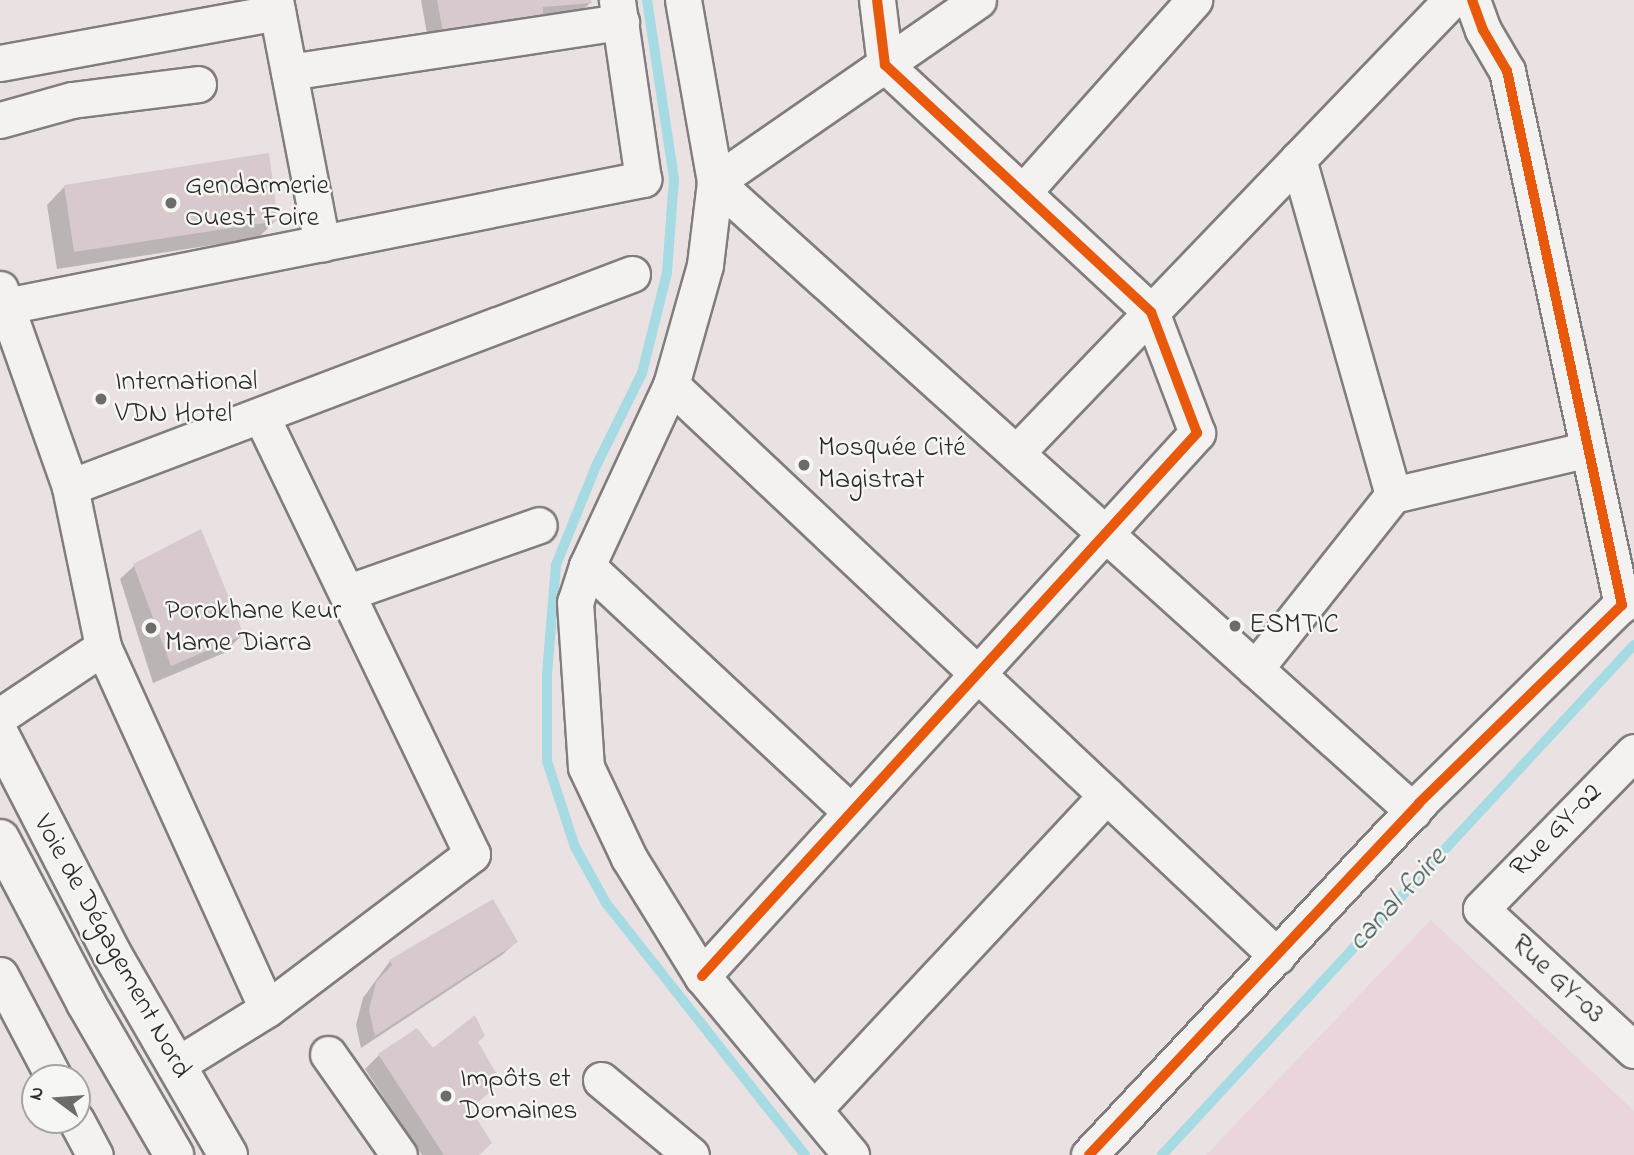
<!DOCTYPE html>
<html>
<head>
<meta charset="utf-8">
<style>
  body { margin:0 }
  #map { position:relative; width:1634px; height:1155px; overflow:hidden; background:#eae1e3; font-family:"Indie Flower",sans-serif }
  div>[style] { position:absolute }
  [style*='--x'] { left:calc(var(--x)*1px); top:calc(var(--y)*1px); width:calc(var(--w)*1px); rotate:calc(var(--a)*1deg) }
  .built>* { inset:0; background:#e9d5db }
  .shadow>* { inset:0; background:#0003 }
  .stream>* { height:10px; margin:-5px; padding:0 5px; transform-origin:5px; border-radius:5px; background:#a6dbe4 }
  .building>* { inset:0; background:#d7c9ce }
  .roads { filter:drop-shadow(2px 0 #817d7e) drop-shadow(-2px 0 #817d7e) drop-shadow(0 2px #817d7e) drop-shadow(0 -2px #817d7e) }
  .minor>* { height:35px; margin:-17.5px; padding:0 17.5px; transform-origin:17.5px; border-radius:17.5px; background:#f3f2f1 }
  .highway>* { height:38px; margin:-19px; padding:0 19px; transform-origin:19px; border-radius:19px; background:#f3f2f1 }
  .cycleway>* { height:10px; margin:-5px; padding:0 5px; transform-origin:5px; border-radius:5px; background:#e8590c }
  .dots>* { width:19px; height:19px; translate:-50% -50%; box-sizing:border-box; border:4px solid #f6f6f2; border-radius:50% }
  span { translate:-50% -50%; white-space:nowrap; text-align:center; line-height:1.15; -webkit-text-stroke:5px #f6f6f2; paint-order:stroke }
  .poi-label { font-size:28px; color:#2b2b2b }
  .left { translate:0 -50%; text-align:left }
  .street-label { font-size:28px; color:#2b2b2b }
  .water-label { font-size:30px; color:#42565a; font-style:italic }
  .north { position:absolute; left:21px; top:1064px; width:70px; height:70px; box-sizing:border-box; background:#f6f6f2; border:2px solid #a5a5a2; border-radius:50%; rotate:286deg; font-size:19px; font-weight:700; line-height:28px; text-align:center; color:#2b2b2b }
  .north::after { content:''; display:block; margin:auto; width:24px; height:32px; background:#6e6b6b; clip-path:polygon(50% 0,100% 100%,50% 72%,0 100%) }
</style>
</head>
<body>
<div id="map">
  <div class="built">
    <div style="clip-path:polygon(1431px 920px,1634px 1111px,1634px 1155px,1206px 1155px)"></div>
  </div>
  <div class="shadow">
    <div style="clip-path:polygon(421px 0,589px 0,590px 3px,576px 17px,429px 45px)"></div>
    <div style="clip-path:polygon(65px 186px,276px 220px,258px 238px,57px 269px,47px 205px)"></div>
    <div style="clip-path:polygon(200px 531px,242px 635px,224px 653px,153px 683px,120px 579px,134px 566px)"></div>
    <div style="clip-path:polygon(516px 942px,502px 955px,361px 1048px,356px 1025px,363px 998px,390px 961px)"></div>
    <div style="clip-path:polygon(476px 1042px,500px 1082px,469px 1110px,477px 1155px,422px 1155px,365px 1069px,379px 1055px)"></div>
  </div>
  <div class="stream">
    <div style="--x:647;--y:0;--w:181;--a:81.4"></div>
    <div style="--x:674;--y:179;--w:94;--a:94.3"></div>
    <div style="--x:667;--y:273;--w:103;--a:104"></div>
    <div style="--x:642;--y:373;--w:104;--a:116.3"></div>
    <div style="--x:596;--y:466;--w:107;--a:112"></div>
    <div style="--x:556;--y:565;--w:109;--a:94.7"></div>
    <div style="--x:547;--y:674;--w:87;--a:90"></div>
    <div style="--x:547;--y:761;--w:90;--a:72"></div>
    <div style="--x:575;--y:847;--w:64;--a:61"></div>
    <div style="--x:606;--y:903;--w:321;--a:51.7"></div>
    <div style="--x:1162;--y:1155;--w:695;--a:-47.22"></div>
  </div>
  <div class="building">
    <div style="clip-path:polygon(437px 0,591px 0,592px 3px,543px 7px,543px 18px,443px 32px)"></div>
    <div style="clip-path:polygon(269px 153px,278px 221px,74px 252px,64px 185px)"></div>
    <div style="clip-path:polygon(201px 529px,244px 635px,171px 666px,133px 564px)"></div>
    <div style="clip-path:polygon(493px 899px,518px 942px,375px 1036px,369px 1010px,376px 982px,392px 965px,389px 960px)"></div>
    <div style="clip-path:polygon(475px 1015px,485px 1036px,478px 1042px,502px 1083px,470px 1108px,492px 1143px,479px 1155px,444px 1155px,378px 1054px,417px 1028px,433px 1048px)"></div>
  </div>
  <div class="roads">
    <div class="minor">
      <div style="--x:275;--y:0;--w:248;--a:79.1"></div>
      <div style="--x:683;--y:0;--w:185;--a:80"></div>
      <div style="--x:715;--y:182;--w:84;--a:96.9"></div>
      <div style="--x:705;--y:265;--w:125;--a:105.8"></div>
      <div style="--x:671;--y:385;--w:200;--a:114.9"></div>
      <div style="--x:587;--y:566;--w:38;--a:108"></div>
      <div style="--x:575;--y:602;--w:165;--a:86.2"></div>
      <div style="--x:586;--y:767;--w:101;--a:64.7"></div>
      <div style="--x:629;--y:858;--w:139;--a:58.3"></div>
      <div style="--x:702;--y:976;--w:233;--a:50.2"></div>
      <div style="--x:978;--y:0;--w:320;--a:145.3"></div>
      <div style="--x:715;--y:182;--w:940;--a:42.02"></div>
      <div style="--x:1472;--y:0;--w:32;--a:70"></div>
      <div style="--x:1483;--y:30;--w:48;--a:59.7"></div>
      <div style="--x:1507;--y:71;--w:546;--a:77.85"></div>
      <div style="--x:0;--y:63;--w:282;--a:-10.4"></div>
      <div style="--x:289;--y:72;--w:336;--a:-8.6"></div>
      <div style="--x:0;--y:120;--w:75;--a:-15.5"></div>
      <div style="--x:72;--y:100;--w:127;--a:-7.2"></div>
      <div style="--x:1298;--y:159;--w:349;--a:74.2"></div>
      <div style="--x:1393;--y:495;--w:197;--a:-13.2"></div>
      <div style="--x:1024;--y:191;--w:256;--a:-48.3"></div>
      <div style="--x:0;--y:289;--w:210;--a:70.5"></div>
      <div style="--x:70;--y:487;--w:163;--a:78.3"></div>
      <div style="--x:103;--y:647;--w:397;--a:65.6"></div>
      <div style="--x:6;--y:306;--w:650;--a:-11.28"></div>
      <div style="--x:643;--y:179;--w:181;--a:-98.3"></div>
      <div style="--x:671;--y:385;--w:833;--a:43.3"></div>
      <div style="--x:1016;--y:453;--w:628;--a:-46.16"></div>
      <div style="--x:70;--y:487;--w:601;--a:-20.76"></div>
      <div style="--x:587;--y:566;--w:361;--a:43"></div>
      <div style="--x:349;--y:592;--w:201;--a:-19.4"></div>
      <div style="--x:1255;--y:669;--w:222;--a:-51.6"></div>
      <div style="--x:0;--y:716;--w:124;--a:-33.8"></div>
      <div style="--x:1634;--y:752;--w:219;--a:134.3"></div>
      <div style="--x:1481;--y:909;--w:208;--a:42.7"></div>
      <div style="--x:0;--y:975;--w:116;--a:62.3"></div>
      <div style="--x:702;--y:976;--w:735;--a:-47.65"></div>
      <div style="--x:1197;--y:433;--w:129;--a:-110.8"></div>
      <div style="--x:1151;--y:312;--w:363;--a:-137.1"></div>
      <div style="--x:885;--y:65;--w:65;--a:-97"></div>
      <div style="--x:328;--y:1054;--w:123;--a:54.9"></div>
      <div style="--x:175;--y:1066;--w:108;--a:-31.8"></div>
      <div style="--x:267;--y:1009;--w:257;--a:-37.1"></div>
      <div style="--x:472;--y:854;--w:487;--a:-115.7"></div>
      <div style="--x:601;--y:1080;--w:117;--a:39.8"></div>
      <div style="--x:814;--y:1109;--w:429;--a:-47"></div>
      <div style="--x:76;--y:1120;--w:40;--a:62"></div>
      <div style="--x:1089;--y:1155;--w:482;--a:-46.8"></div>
      <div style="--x:1419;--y:803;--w:301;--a:-44.5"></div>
    </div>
    <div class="highway">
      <div style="--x:0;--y:736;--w:245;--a:62.8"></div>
      <div style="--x:112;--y:954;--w:232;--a:60"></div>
      <div style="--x:0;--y:839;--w:185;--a:62.3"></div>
      <div style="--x:86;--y:1003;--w:176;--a:59.9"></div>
    </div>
  </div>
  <div class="cycleway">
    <div style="--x:702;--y:976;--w:735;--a:-47.65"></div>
    <div style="--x:1197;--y:433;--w:129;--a:-110.8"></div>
    <div style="--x:1151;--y:312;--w:363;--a:-137.1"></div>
    <div style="--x:885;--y:65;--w:65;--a:-97"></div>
    <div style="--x:1089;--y:1155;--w:482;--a:-46.8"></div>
    <div style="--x:1419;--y:803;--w:284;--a:-44.3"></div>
    <div style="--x:1622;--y:605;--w:546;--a:-102.15"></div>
    <div style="--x:1507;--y:71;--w:48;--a:-120.3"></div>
    <div style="--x:1483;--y:30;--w:32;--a:-110"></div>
  </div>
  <div class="dots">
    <div style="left:171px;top:203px;background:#6e6b6b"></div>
    <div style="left:101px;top:399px;background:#6e6b6b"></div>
    <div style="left:804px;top:465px;background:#6e6b6b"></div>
    <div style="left:1235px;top:626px;background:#6e6b6b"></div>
    <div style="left:151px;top:628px;background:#6e6b6b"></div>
    <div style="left:446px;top:1096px;background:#6e6b6b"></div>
  </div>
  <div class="poi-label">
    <span class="left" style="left:185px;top:203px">Gendarmerie<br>Ouest Foire</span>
    <span class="left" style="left:115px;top:399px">International<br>VDN Hotel</span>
    <span class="left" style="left:818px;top:465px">Mosquée Cité<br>Magistrat</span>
    <span class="left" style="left:165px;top:628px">Porokhane Keur<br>Mame Diarra</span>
    <span class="left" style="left:1249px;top:626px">ESMTIC</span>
    <span class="left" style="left:460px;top:1096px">Impôts et<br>Domaines</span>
  </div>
  <div class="street-label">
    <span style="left:1557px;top:831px;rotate:-46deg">Rue GY-02</span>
    <span style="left:111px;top:947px;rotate:61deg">Voie de Dégagement Nord</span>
    <span style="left:1557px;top:980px;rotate:43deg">Rue GY-03</span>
  </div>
  <div class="water-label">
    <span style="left:1398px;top:900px;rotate:-47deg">canal foire</span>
  </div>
  <div class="north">N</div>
</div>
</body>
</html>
